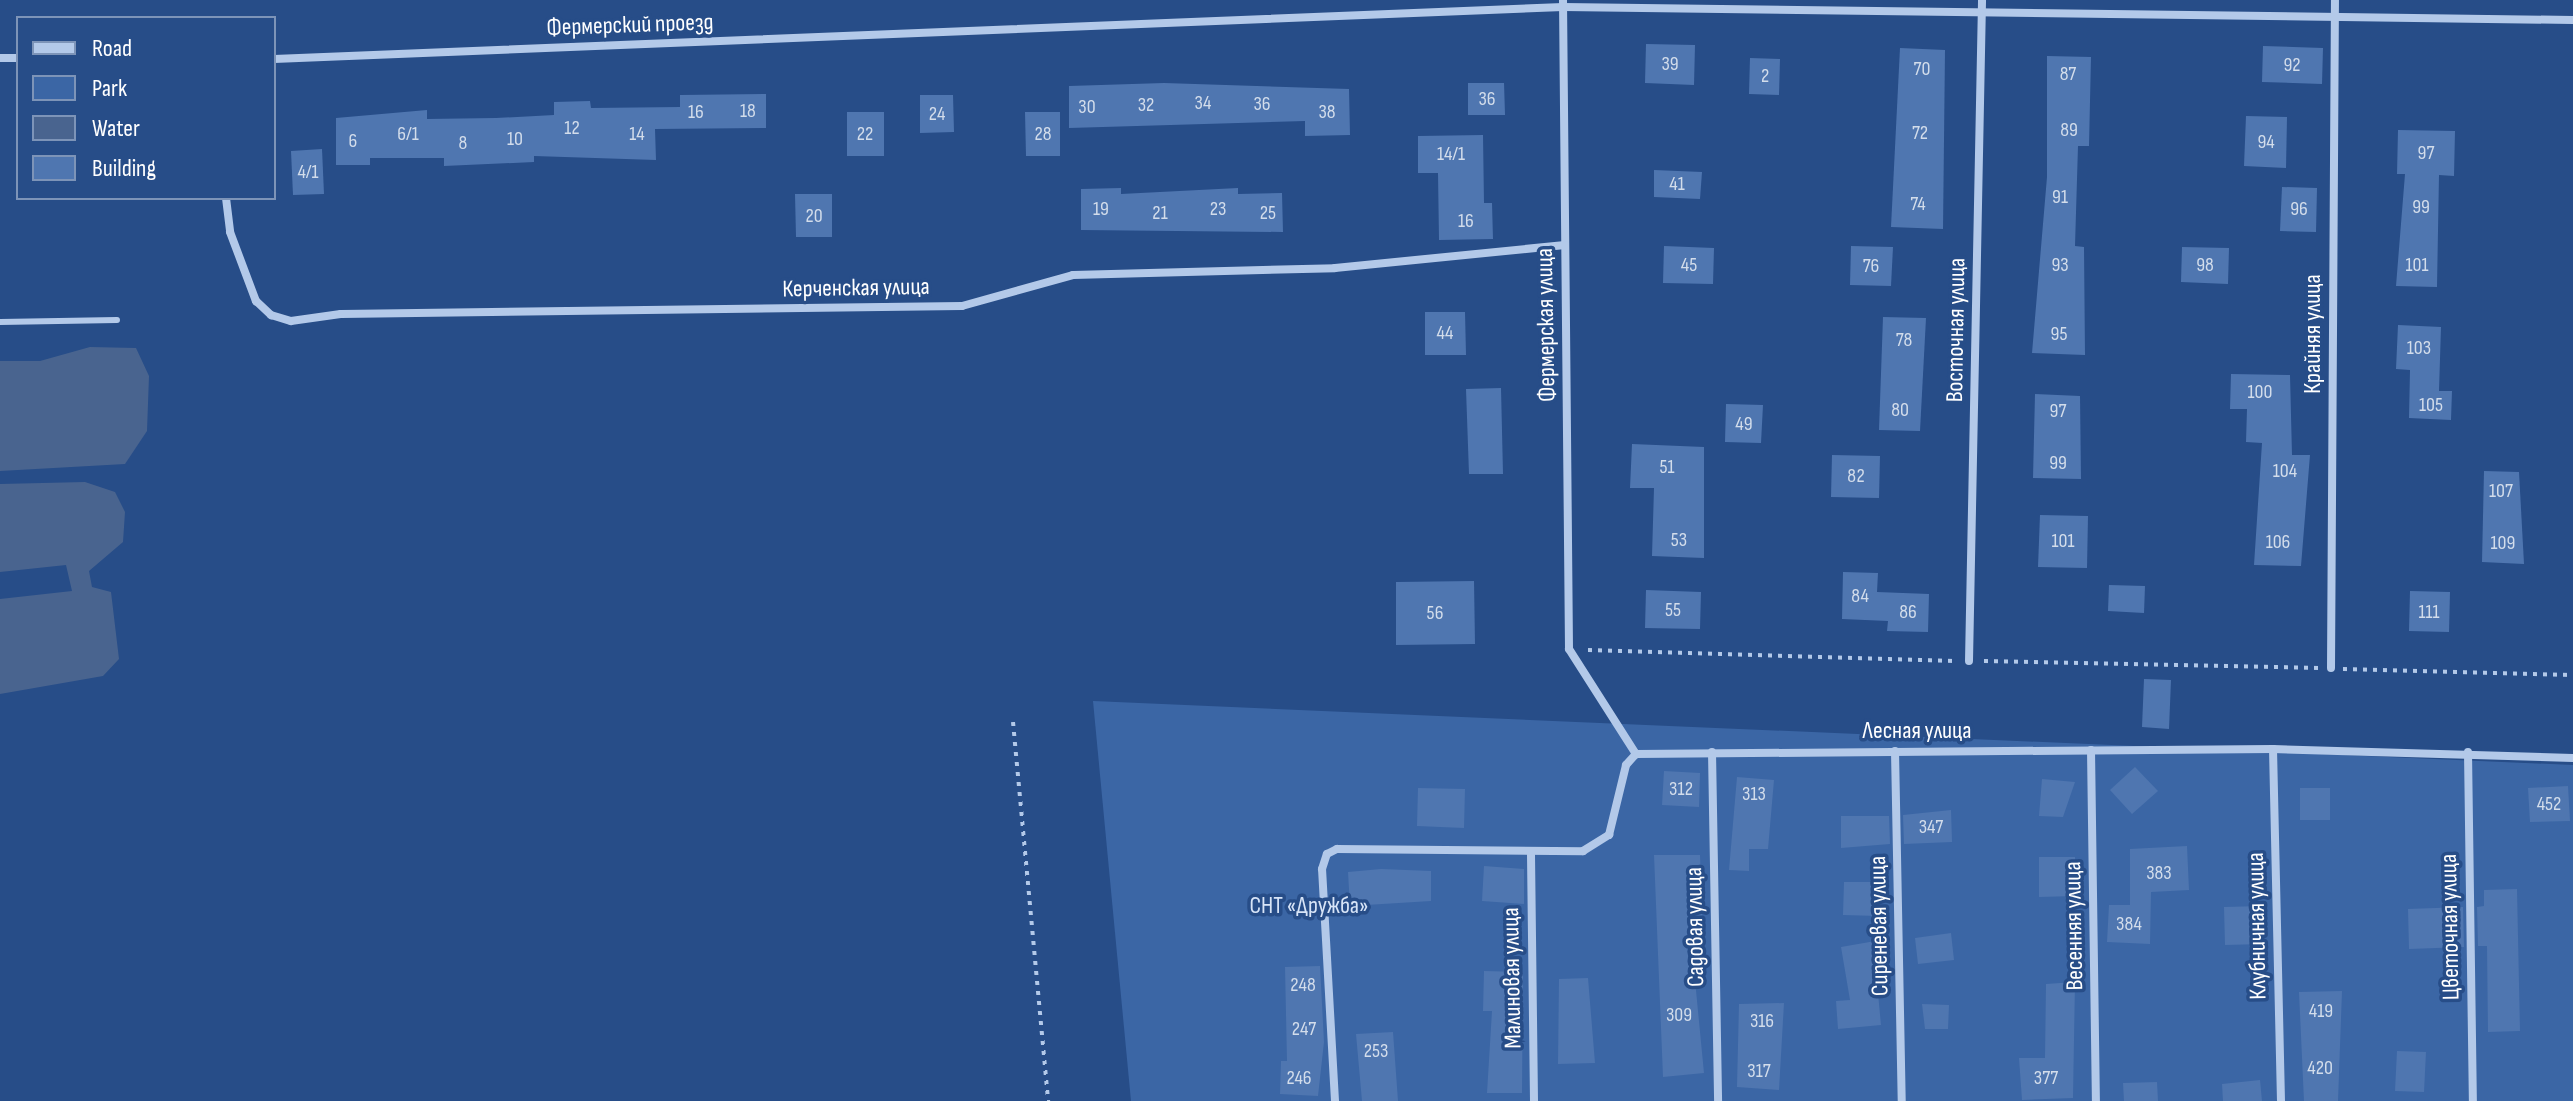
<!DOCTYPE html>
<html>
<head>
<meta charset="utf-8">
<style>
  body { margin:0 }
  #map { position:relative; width:2573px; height:1101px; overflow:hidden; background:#274d88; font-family:"Sofia Sans Condensed",sans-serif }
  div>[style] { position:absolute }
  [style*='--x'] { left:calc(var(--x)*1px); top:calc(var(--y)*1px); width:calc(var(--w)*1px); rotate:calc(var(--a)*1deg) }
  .green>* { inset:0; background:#3b66a5 }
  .water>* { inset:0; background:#49648f }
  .building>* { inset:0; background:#4f76b0 }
  .path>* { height:4px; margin-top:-2px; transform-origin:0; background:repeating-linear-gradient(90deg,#b3c9e9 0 4px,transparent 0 10px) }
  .lane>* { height:6px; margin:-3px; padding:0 3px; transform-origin:3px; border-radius:3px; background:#b3c9e9 }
  .street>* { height:8px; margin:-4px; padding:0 4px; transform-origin:4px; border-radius:4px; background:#b3c9e9 }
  span { translate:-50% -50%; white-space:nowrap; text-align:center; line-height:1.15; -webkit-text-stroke:7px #274d88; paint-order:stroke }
  .number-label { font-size:20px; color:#d3ddeb }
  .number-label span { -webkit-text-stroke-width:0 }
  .street-label { font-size:24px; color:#fff }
  .park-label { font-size:24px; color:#d7e4f7 }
  .legend { position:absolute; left:16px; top:16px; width:260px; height:184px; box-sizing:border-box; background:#274d88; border:2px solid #7d94b8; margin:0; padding:10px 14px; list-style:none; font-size:24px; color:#fff }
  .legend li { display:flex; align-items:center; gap:16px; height:40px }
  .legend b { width:40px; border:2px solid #7d94b8 }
</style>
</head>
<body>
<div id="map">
  <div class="green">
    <div style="clip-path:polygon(1093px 701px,2573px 765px,2573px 1101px,1131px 1101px)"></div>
  </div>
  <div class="water">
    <div style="clip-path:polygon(90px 347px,136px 348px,149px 376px,147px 431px,125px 464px,0 471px,0 361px,40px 361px)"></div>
    <div style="clip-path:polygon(85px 482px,115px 492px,125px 512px,123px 542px,89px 571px,92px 587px,111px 592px,119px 659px,103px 676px,0 694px,0 599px,72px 591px,66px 565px,0 572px,0 484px)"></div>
  </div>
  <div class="building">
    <div style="clip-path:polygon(1646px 44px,1695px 45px,1694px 85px,1645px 83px)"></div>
    <div style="clip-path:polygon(2263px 46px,2323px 48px,2322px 84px,2262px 82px)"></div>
    <div style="clip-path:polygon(1900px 48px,1945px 50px,1943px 229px,1891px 227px)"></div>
    <div style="clip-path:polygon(2047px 56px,2091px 57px,2089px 146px,2078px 146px,2075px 246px,2084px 247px,2085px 355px,2032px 353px,2047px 177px)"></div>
    <div style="clip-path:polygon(1750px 58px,1780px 59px,1779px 95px,1749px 94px)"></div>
    <div style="clip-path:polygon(1164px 83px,1349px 89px,1350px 135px,1305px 136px,1305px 121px,1069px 128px,1069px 86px)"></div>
    <div style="clip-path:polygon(1468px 83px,1504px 83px,1505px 115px,1468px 115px)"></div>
    <div style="clip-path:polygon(766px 94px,766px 128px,655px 129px,656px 160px,534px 156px,534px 162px,444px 166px,444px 158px,370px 158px,370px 165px,336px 165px,336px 118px,427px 110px,427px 119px,496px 118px,554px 115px,554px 102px,590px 101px,591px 108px,680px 107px,680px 95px)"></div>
    <div style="clip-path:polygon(920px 95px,953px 95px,954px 132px,920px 133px)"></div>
    <div style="clip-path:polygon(847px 112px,884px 112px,884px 156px,847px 156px)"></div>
    <div style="clip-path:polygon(1025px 112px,1060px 112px,1060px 156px,1026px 156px)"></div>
    <div style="clip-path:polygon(2246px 116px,2287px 117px,2286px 168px,2244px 166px)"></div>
    <div style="clip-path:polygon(2398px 130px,2455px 131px,2454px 176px,2439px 175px,2437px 287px,2396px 286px,2405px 174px,2397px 174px)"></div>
    <div style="clip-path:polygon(1483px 135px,1484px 203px,1492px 203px,1493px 239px,1439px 240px,1438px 173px,1418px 173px,1418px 136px)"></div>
    <div style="clip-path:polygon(322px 149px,324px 194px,293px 195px,291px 151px)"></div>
    <div style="clip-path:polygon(1654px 170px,1702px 172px,1700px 199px,1654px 197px)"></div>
    <div style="clip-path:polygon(2282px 187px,2317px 188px,2316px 232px,2280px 231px)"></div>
    <div style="clip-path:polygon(1121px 188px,1121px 194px,1238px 188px,1238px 194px,1282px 193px,1283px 232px,1081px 230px,1081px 189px)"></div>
    <div style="clip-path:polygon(795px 194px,832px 194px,832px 237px,796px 237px)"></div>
    <div style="clip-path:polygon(1664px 246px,1714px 248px,1713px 284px,1663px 283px)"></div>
    <div style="clip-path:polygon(1851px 246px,1893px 247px,1891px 286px,1850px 285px)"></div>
    <div style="clip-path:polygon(2182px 247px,2229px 248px,2228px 284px,2181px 282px)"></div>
    <div style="clip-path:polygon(1425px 312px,1465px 312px,1466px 355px,1425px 355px)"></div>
    <div style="clip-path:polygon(1883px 317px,1926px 318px,1920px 431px,1879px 430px)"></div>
    <div style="clip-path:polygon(2398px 325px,2441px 327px,2439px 391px,2452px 391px,2451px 420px,2409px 418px,2410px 370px,2396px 369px)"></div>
    <div style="clip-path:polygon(2231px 374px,2290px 375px,2292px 455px,2310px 455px,2301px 566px,2254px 565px,2262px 443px,2246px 442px,2247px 409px,2230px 409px)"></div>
    <div style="clip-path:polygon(1501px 388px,1503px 474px,1469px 474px,1466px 389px)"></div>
    <div style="clip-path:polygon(2035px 394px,2080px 396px,2081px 479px,2033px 478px)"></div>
    <div style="clip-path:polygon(1726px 404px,1763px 405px,1761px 443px,1725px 442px)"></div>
    <div style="clip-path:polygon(1632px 444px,1704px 447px,1704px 558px,1652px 556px,1654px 488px,1630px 488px)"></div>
    <div style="clip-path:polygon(1832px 455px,1880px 456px,1879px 498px,1831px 497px)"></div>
    <div style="clip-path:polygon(2484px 471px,2519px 472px,2524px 564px,2482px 562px)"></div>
    <div style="clip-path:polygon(2040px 515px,2088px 516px,2087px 568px,2038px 567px)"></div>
    <div style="clip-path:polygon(1843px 572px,1878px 573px,1877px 592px,1929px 594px,1928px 632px,1887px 631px,1888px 621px,1842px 619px)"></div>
    <div style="clip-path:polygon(1474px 581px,1475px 644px,1396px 645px,1396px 582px)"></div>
    <div style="clip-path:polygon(2109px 585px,2145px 586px,2144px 613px,2108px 611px)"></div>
    <div style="clip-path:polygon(1646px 590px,1701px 592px,1700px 629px,1645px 628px)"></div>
    <div style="clip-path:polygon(2410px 591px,2450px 592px,2449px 632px,2409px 631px)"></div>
    <div style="clip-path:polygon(2144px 679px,2171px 680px,2169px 729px,2142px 727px)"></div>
    <div style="clip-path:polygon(2135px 767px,2158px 791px,2132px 814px,2110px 790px)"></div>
    <div style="clip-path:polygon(1664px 771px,1700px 773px,1699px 807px,1662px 805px)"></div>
    <div style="clip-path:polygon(1737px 777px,1774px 780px,1768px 849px,1749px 849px,1749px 871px,1729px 870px)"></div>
    <div style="clip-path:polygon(2042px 779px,2075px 782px,2063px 817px,2039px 816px)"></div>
    <div style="clip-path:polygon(2568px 786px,2570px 821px,2530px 822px,2528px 788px)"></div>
    <div style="clip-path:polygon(1418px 788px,1465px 789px,1464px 828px,1417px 826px)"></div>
    <div style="clip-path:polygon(2300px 788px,2330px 788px,2330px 820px,2300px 820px)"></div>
    <div style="clip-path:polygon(1951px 810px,1952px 842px,1904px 844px,1903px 815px)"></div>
    <div style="clip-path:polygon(1841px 816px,1889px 816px,1890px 844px,1841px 848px)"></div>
    <div style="clip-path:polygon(2187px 846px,2189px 890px,2151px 892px,2150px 944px,2107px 942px,2109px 905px,2130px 905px,2130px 849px)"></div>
    <div style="clip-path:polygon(1654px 855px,1700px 855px,1703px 934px,1702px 979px,1695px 980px,1704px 1073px,1663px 1077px)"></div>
    <div style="clip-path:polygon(2039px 857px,2075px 857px,2075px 896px,2039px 897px)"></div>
    <div style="clip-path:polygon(1484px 866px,1524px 869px,1524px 904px,1482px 901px)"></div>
    <div style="clip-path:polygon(1381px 869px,1431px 871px,1431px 901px,1350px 906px,1348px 872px)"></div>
    <div style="clip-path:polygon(1844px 882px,1879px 882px,1878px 916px,1843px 915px)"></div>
    <div style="clip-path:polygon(2517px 889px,2520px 1031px,2488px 1032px,2487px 946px,2478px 946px,2477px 907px,2484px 906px,2484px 890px)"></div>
    <div style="clip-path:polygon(2262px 906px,2263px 944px,2225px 945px,2224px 907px)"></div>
    <div style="clip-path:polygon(2463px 907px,2464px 947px,2409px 949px,2408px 909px)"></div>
    <div style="clip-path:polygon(1951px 933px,1954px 960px,1918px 964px,1915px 938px)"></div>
    <div style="clip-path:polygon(1881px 940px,1886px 970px,1876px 972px,1881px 1025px,1838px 1029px,1836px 1001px,1850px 1000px,1841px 947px)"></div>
    <div style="clip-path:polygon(1320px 966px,1324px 1042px,1318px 1096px,1280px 1094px,1281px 1061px,1287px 1061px,1285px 967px)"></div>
    <div style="clip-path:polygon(1484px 971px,1523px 972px,1522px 1093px,1487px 1093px,1492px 1011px,1483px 1011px)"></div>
    <div style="clip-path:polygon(1588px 978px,1595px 1063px,1558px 1064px,1559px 979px)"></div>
    <div style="clip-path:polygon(2075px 982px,2073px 1098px,2022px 1100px,2019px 1058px,2045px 1058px,2046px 984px)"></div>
    <div style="clip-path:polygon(2342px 991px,2338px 1101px,2304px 1101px,2299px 992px)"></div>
    <div style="clip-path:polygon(1784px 1003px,1779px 1090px,1737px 1087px,1739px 1004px)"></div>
    <div style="clip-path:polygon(1922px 1004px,1949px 1005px,1948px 1029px,1925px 1029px)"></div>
    <div style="clip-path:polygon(1393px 1032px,1398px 1101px,1362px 1101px,1356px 1034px)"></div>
    <div style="clip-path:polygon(2397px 1051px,2426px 1052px,2424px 1092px,2395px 1091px)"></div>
    <div style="clip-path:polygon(2260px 1080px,2262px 1101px,2223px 1101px,2222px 1084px)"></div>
    <div style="clip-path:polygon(2157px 1082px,2158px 1101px,2124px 1101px,2123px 1083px)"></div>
  </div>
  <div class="path">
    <div style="--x:1588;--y:650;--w:367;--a:1.7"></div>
    <div style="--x:1984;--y:661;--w:335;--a:1.2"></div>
    <div style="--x:2343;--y:669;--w:230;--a:1.5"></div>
    <div style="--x:1013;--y:722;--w:381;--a:84.7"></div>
  </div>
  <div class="lane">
    <div style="--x:0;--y:322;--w:117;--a:-1"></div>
  </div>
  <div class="street">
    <div style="--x:1563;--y:0;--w:649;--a:89.47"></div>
    <div style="--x:1569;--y:649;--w:125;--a:57.5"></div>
    <div style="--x:0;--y:58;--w:18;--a:0"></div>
    <div style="--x:274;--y:59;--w:1290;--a:-2.31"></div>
    <div style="--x:1563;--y:7;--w:1010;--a:0.74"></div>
    <div style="--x:226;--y:198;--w:34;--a:83"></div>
    <div style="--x:230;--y:232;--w:74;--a:69.4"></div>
    <div style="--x:256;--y:301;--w:21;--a:43"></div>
    <div style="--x:271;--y:315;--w:21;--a:17"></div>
    <div style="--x:291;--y:321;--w:50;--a:-8"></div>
    <div style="--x:341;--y:314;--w:621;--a:-0.74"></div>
    <div style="--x:962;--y:306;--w:115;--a:-15.6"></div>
    <div style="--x:1073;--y:275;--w:262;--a:-1.5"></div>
    <div style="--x:1335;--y:268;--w:231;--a:-5.7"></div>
    <div style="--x:1969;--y:661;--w:661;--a:-88.87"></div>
    <div style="--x:2331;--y:668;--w:668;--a:-89.66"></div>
    <div style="--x:2273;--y:749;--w:352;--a:88.7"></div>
    <div style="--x:2091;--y:750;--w:351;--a:89.2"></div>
    <div style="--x:1895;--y:751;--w:350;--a:88.9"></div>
    <div style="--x:1712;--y:752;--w:349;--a:89"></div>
    <div style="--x:2468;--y:752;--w:349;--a:89.2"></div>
    <div style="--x:1531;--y:855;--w:246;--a:89.3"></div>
    <div style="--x:1335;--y:1101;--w:232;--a:-93.2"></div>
    <div style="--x:1322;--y:869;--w:16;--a:-72"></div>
    <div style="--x:1327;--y:854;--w:11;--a:-27"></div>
    <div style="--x:1337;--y:849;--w:246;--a:0.5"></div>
    <div style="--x:1583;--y:851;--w:31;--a:-32"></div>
    <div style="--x:1609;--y:835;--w:72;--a:-76.3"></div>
    <div style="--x:1626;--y:765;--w:15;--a:-48"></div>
    <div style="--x:1636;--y:754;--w:637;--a:-0.45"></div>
    <div style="--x:2273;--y:749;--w:300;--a:1.7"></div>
  </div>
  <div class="number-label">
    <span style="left:1670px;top:64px">39</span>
    <span style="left:2292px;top:65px">92</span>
    <span style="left:1922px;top:69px">70</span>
    <span style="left:2068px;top:74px">87</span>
    <span style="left:1765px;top:76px">2</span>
    <span style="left:1487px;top:99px">36</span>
    <span style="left:1203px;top:103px">34</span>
    <span style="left:1262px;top:104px">36</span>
    <span style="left:1146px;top:105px">32</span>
    <span style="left:1087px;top:107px">30</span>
    <span style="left:748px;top:111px">18</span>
    <span style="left:696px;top:112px">16</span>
    <span style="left:1327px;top:112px">38</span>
    <span style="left:937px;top:114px">24</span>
    <span style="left:572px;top:128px">12</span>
    <span style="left:2069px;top:130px">89</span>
    <span style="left:1920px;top:133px">72</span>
    <span style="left:408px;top:134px">6/1</span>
    <span style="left:637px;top:134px">14</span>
    <span style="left:865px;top:134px">22</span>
    <span style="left:1043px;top:134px">28</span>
    <span style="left:515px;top:139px">10</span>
    <span style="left:353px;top:141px">6</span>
    <span style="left:2266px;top:142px">94</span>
    <span style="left:463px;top:143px">8</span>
    <span style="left:2426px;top:153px">97</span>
    <span style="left:1451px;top:154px">14/1</span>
    <span style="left:308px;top:172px">4/1</span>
    <span style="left:1677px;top:184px">41</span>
    <span style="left:2060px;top:197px">91</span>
    <span style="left:1918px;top:204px">74</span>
    <span style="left:2421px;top:207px">99</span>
    <span style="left:1101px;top:209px">19</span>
    <span style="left:1218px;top:209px">23</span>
    <span style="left:2299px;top:209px">96</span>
    <span style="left:1160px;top:213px">21</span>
    <span style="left:1268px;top:213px">25</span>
    <span style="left:814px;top:216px">20</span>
    <span style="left:1466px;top:221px">16</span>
    <span style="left:1689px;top:265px">45</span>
    <span style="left:2060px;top:265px">93</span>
    <span style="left:2205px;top:265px">98</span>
    <span style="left:2417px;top:265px">101</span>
    <span style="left:1871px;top:266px">76</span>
    <span style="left:1445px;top:333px">44</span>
    <span style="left:2059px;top:334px">95</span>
    <span style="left:1904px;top:340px">78</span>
    <span style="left:2419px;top:348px">103</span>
    <span style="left:2260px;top:392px">100</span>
    <span style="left:2431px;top:405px">105</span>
    <span style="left:1900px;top:410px">80</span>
    <span style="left:2058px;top:411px">97</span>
    <span style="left:1744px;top:424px">49</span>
    <span style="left:2058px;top:463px">99</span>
    <span style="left:1667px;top:467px">51</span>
    <span style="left:2285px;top:471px">104</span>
    <span style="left:1856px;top:476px">82</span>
    <span style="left:2501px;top:491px">107</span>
    <span style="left:1679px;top:540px">53</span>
    <span style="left:2063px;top:541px">101</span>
    <span style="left:2278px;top:542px">106</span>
    <span style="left:2503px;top:543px">109</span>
    <span style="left:1860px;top:596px">84</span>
    <span style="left:1673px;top:610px">55</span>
    <span style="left:1908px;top:612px">86</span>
    <span style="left:2429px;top:612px">111</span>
    <span style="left:1435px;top:613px">56</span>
    <span style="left:1681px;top:789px">312</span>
    <span style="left:1754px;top:794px">313</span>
    <span style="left:2549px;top:804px">452</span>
    <span style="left:1931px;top:827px">347</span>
    <span style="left:2159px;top:873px">383</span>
    <span style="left:2129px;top:924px">384</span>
    <span style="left:1303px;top:985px">248</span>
    <span style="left:2321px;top:1011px">419</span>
    <span style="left:1679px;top:1015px">309</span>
    <span style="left:1762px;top:1021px">316</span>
    <span style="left:1304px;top:1029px">247</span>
    <span style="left:1376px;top:1051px">253</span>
    <span style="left:2320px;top:1068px">420</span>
    <span style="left:1759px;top:1071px">317</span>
    <span style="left:1299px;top:1078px">246</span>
    <span style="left:2046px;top:1078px">377</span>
  </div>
  <div class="street-label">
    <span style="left:630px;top:25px;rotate:-2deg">Фермерский проезд</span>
    <span style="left:856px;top:288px;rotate:-1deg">Керченская улица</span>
    <span style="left:1546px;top:325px;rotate:-91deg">Фермерская улица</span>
    <span style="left:1956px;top:330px;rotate:-89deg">Восточная улица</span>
    <span style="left:2313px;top:334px;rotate:-90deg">Крайняя улица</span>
    <span style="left:1917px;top:731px">Лесная улица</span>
    <span style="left:1879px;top:926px;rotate:-91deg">Сиреневая улица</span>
    <span style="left:2074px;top:926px;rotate:-91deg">Весенняя улица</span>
    <span style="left:2257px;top:926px;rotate:-91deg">Клубничная улица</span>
    <span style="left:1695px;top:927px;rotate:-91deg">Садовая улица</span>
    <span style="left:2450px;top:927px;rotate:-91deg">Цветочная улица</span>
    <span style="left:1512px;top:978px;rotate:-91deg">Малиновая улица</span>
  </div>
  <div class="park-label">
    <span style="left:1309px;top:906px">СНТ «Дружба»</span>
  </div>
  <ul class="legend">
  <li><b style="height:10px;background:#b3c9e9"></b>Road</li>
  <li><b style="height:22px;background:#3b66a5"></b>Park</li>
  <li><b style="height:22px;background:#49648f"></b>Water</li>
  <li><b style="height:22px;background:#4f76b0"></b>Building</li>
  </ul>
</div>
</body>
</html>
